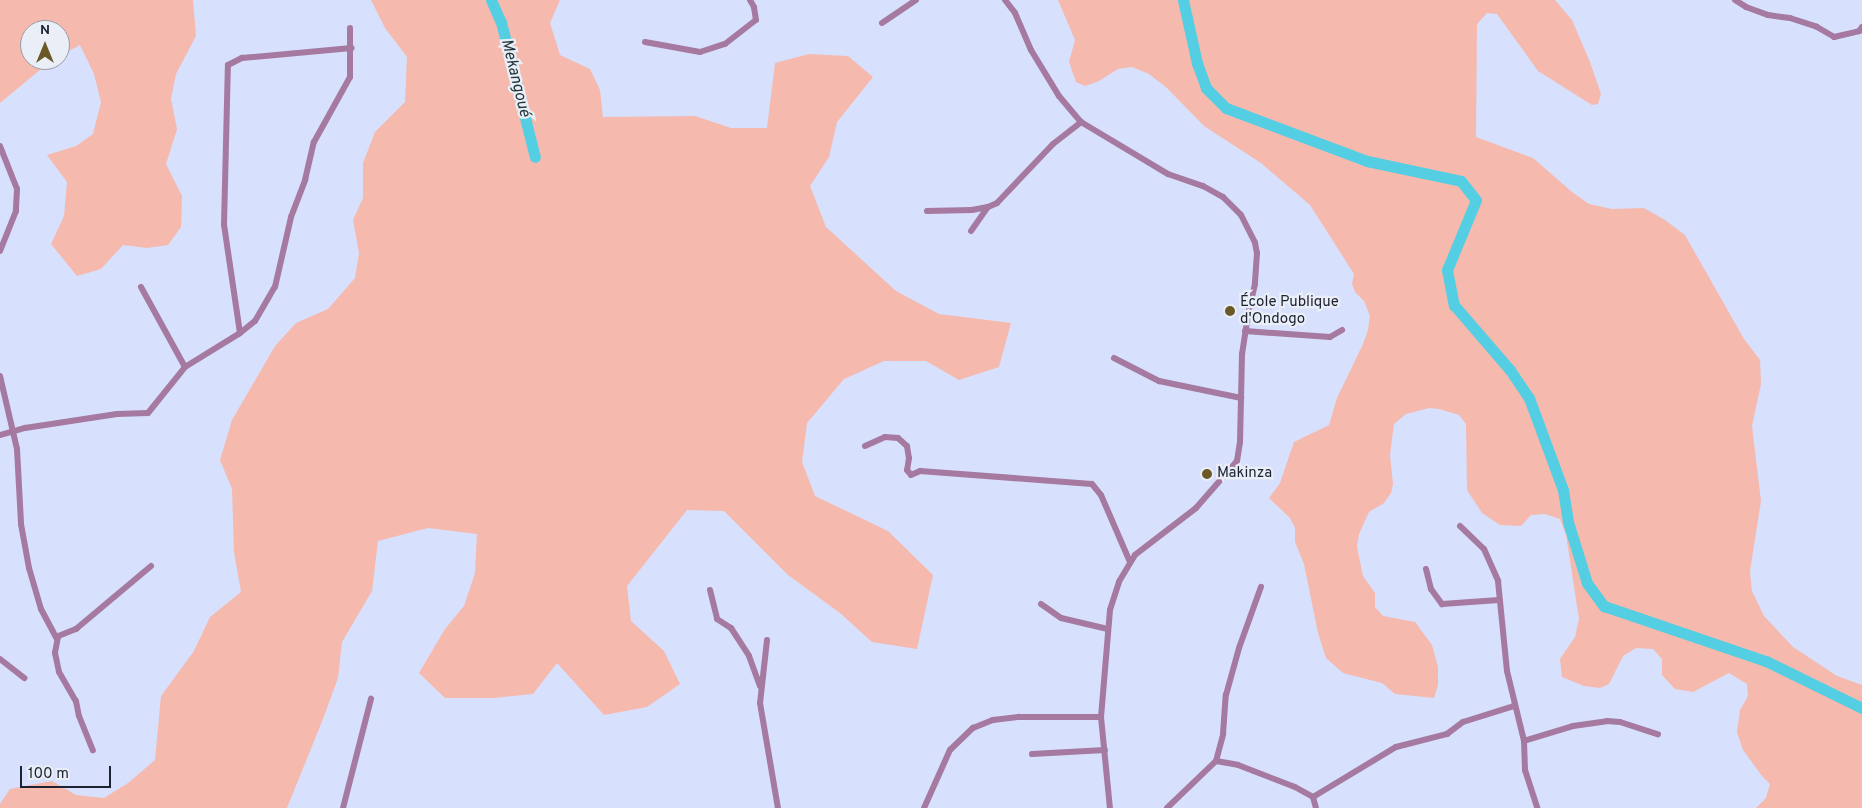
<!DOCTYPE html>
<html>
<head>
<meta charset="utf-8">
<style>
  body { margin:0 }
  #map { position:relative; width:1862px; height:808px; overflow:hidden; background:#d7e0fc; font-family:Overpass,sans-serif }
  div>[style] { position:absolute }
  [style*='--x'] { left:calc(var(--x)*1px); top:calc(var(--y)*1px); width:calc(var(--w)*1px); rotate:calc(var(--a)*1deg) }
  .green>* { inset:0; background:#f6b9ae }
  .river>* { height:11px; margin:-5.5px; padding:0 5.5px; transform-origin:5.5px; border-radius:5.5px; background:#53cee3 }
  .minor>* { height:6px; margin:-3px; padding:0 3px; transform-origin:3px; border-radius:3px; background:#a579a0 }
  .dots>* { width:14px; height:14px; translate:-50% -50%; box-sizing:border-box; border:2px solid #eaeef7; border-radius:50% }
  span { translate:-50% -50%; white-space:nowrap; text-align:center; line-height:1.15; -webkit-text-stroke:4.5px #eaeef7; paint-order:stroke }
  .poi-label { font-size:15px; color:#1d2232 }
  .left { translate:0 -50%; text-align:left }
  .water-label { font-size:16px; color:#20363a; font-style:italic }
  .north { position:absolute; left:20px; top:20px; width:50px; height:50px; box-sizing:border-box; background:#eaeef7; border:1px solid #989ca8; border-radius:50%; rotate:0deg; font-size:14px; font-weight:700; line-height:20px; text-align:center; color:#1d2232 }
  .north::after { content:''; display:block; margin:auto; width:18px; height:22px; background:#6a5926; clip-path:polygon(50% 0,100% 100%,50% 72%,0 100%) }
  .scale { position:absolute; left:20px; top:766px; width:91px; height:22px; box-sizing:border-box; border:2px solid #1d2232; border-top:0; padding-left:6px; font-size:15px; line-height:18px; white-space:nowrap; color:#1d2232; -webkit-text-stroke:4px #eaeef7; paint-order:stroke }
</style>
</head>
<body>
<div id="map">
  <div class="green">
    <div style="clip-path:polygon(0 0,193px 0,196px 36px,176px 74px,171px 99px,177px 129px,166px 164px,182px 196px,181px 227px,168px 245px,147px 248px,123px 245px,101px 269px,77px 276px,51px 244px,64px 216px,67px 182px,47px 155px,76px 146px,93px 134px,101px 102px,94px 74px,80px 45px,60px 56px,60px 30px,30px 30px,30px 60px,52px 60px,0 103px)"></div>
    <div style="clip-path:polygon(371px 0,560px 0,550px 23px,560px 55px,590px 69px,600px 90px,603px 117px,695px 116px,731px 128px,767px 128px,775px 63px,809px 54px,848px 56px,873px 77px,837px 122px,829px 157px,810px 186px,826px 227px,896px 291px,939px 314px,1011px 323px,999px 367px,959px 380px,926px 361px,884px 361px,844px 379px,807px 423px,802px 462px,815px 496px,888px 531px,933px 575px,917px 649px,872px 642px,840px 613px,788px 575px,724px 511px,687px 510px,627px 586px,631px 621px,664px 651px,680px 684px,647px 707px,604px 715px,557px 663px,533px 694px,494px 698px,445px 698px,419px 673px,445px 629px,464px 606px,475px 573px,477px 534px,428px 528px,378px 541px,372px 591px,342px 642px,338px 678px,323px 719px,287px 808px,0 808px,0 804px,10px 789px,52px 781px,76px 795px,104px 798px,128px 783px,155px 760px,161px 696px,194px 651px,210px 617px,241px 592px,234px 552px,232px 489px,220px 460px,232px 420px,275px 346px,296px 323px,328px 309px,355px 278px,359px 253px,353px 220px,363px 198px,363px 163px,375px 132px,405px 102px,407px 57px,385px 28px)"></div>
    <div style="clip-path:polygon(1058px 0,1555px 0,1572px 20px,1590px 62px,1601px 94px,1598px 104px,1592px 105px,1538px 71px,1497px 14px,1487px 13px,1477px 24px,1476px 137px,1533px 158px,1572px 192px,1589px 204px,1612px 209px,1644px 208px,1665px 220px,1685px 235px,1744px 339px,1760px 360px,1761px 384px,1752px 426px,1761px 501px,1750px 571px,1752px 591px,1764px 616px,1793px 647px,1837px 676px,1862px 685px,1862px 808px,1756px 808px,1766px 798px,1770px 784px,1762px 776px,1743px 750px,1737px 732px,1740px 710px,1748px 696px,1747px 684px,1729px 673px,1693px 692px,1675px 689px,1662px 675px,1662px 659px,1653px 649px,1636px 648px,1623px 656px,1609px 684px,1600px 688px,1584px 686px,1562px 677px,1560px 659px,1575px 637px,1579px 619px,1566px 535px,1560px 519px,1545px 514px,1531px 515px,1521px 526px,1500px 525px,1482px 513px,1467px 490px,1466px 424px,1459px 415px,1439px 409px,1429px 408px,1406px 414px,1394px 424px,1390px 455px,1393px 484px,1391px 493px,1384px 503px,1369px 512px,1359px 534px,1357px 547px,1363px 576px,1375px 593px,1375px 607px,1383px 616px,1415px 622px,1432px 645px,1438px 667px,1438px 685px,1434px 698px,1395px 694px,1382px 683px,1343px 673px,1326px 658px,1318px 633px,1304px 564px,1295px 542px,1295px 528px,1290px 518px,1269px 498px,1280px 483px,1294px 442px,1329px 425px,1337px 398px,1363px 344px,1368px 330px,1370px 316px,1364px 301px,1355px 292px,1352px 284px,1354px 274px,1310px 205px,1261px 163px,1204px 126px,1167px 88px,1149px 74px,1132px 67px,1118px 69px,1099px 81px,1085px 86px,1076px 82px,1069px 62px,1075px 40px)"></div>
  </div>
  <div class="river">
    <div style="--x:491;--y:0;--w:24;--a:66"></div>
    <div style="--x:501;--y:22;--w:139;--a:75.9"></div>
    <div style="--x:1183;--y:0;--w:65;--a:77.5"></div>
    <div style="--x:1197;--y:63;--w:27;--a:70"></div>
    <div style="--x:1206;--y:88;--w:28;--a:45"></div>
    <div style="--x:1226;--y:108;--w:151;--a:20.6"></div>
    <div style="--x:1367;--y:161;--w:96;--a:12"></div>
    <div style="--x:1461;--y:181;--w:24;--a:52"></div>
    <div style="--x:1476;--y:200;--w:76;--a:112.5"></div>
    <div style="--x:1447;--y:270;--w:36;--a:79"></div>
    <div style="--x:1454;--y:305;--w:86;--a:49.3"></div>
    <div style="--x:1510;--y:370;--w:34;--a:56"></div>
    <div style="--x:1529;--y:398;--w:98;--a:69.7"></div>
    <div style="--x:1563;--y:490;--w:32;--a:81"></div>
    <div style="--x:1568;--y:522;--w:64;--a:72.7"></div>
    <div style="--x:1587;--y:583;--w:29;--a:54"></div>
    <div style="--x:1604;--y:606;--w:171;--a:18.8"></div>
    <div style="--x:1766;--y:661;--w:107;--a:26.1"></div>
  </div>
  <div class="minor">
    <div style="--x:1005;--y:0;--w:16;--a:52"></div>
    <div style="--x:1015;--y:13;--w:40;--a:66.6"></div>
    <div style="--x:1031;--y:50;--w:54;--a:58.7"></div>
    <div style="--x:1059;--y:96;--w:34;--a:50"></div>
    <div style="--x:1081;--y:122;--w:101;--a:30.9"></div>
    <div style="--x:1168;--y:174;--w:37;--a:19"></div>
    <div style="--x:1203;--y:186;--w:23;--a:29"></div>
    <div style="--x:1223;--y:197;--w:25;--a:45"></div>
    <div style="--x:1241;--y:215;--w:31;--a:63"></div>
    <div style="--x:1255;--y:243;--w:10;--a:79"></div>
    <div style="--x:1257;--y:253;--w:31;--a:94"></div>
    <div style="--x:1255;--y:284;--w:26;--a:103"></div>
    <div style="--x:1249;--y:309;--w:46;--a:98.8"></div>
    <div style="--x:1242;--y:354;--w:88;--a:91.3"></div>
    <div style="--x:1240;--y:442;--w:19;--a:99"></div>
    <div style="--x:1237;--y:461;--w:62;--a:131.1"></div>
    <div style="--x:1196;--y:508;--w:77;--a:142.4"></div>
    <div style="--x:1135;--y:555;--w:31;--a:121"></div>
    <div style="--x:1119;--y:582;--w:29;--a:108"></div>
    <div style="--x:1110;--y:610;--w:107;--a:94.8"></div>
    <div style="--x:1101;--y:717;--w:91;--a:84.4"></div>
    <div style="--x:1735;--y:0;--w:13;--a:32"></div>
    <div style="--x:1746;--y:7;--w:23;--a:20"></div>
    <div style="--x:1768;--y:15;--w:22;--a:8"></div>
    <div style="--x:1790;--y:18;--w:28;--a:18"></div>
    <div style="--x:1817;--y:27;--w:20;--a:30"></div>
    <div style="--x:1834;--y:37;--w:26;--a:-13"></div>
    <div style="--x:1859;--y:31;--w:5;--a:-53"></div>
    <div style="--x:882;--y:23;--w:41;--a:-34.1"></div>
    <div style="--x:645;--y:42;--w:56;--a:10.3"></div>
    <div style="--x:700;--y:52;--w:26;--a:-18"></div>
    <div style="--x:725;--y:44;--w:39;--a:-38"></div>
    <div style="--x:756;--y:20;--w:13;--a:-99"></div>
    <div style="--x:754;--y:7;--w:8;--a:-120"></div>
    <div style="--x:0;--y:146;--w:46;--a:68.4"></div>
    <div style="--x:17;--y:189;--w:22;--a:93"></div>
    <div style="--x:16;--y:211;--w:43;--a:111.8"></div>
    <div style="--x:927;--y:211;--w:45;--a:-1.3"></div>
    <div style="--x:972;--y:210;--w:16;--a:-11"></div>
    <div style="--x:988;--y:207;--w:10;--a:-24"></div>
    <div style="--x:997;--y:203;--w:81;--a:-46.5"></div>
    <div style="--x:1053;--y:144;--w:36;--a:-38"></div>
    <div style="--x:971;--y:231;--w:29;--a:-55"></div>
    <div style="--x:141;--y:287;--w:91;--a:61.2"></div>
    <div style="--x:1245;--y:331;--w:85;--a:4"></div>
    <div style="--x:1330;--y:337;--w:14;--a:-30"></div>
    <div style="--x:240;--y:333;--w:109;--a:-98.4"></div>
    <div style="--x:224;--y:225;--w:160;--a:-88.6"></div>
    <div style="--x:228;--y:65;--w:16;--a:-27"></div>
    <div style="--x:242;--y:58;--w:110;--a:-5.2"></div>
    <div style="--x:1114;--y:358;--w:51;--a:27.1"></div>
    <div style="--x:1159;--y:381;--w:84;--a:11.7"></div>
    <div style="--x:0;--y:376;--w:75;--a:76.9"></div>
    <div style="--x:17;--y:449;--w:75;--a:86.9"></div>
    <div style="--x:21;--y:524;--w:45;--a:79.7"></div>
    <div style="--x:29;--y:568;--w:43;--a:73.7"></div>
    <div style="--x:41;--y:609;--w:32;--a:62"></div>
    <div style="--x:56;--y:637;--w:22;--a:-22"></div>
    <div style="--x:76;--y:629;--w:98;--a:-40"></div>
    <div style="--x:0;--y:435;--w:26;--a:-16"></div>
    <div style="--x:25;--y:428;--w:93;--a:-8.7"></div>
    <div style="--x:117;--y:414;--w:31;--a:-2"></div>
    <div style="--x:148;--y:413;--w:59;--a:-51.2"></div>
    <div style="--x:185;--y:367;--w:65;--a:-31.7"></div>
    <div style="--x:240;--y:333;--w:19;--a:-39"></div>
    <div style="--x:255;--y:321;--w:39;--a:-60"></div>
    <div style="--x:275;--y:287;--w:72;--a:-77.1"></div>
    <div style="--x:291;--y:217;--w:40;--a:-69"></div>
    <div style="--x:305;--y:180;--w:39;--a:-77"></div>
    <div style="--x:314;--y:142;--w:74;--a:-61"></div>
    <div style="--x:350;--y:77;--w:49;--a:-90"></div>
    <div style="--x:865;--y:446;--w:22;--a:-24"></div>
    <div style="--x:885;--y:437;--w:13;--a:4"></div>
    <div style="--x:898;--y:438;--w:12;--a:42"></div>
    <div style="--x:907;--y:446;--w:12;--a:81"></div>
    <div style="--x:909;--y:458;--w:12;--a:99"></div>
    <div style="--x:907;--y:470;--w:6;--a:51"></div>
    <div style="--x:911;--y:475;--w:10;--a:-24"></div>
    <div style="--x:920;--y:471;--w:172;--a:4.3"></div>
    <div style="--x:1092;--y:484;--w:14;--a:51"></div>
    <div style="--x:1101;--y:495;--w:73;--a:66.6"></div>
    <div style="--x:1460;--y:526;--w:33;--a:44"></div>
    <div style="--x:1484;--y:549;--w:35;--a:66"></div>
    <div style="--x:1498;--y:581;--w:90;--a:84.3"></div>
    <div style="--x:1507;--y:671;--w:72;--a:76.3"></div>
    <div style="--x:1524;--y:741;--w:29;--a:88"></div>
    <div style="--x:1525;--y:770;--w:40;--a:72"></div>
    <div style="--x:1426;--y:569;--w:21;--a:76"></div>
    <div style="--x:1431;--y:589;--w:19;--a:54"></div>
    <div style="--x:1442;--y:604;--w:57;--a:-4"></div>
    <div style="--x:710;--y:590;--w:30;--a:76"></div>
    <div style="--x:717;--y:619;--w:17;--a:33"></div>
    <div style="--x:731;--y:628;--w:33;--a:57"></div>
    <div style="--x:749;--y:656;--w:32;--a:70"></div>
    <div style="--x:1041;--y:604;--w:24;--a:35"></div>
    <div style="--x:1061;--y:618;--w:48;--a:13.2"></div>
    <div style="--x:58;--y:637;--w:16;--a:101"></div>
    <div style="--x:55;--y:653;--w:19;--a:78"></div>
    <div style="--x:59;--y:672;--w:34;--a:60"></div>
    <div style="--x:76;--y:701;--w:15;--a:79"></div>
    <div style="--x:79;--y:716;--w:37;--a:68"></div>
    <div style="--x:767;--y:640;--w:63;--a:96.3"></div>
    <div style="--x:760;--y:703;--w:107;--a:80.3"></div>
    <div style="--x:0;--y:659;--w:31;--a:38"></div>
    <div style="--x:1524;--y:741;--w:51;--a:-17"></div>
    <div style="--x:1573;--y:726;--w:34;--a:-8"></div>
    <div style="--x:1607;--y:721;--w:13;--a:4"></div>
    <div style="--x:1620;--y:722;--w:40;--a:18"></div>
    <div style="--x:1032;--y:754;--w:73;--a:-3.1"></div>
    <div style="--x:1216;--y:761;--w:22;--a:10"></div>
    <div style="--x:1238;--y:765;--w:61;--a:21.1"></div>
    <div style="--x:1295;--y:787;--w:21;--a:29"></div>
    <div style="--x:1313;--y:797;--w:11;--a:75"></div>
    <div style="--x:1313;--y:797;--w:97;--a:-31.1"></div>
    <div style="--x:1396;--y:747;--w:53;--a:-14.3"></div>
    <div style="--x:1447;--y:734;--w:20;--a:-37"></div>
    <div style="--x:1463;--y:722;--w:53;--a:-17.4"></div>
    <div style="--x:343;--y:808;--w:113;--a:-75.6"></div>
    <div style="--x:924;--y:808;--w:64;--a:-65.9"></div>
    <div style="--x:950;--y:750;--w:32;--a:-44"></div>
    <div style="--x:973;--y:728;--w:22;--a:-22"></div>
    <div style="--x:993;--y:720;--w:26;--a:-7"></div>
    <div style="--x:1019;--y:717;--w:82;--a:0"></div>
    <div style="--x:1167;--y:808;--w:68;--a:-43.8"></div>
    <div style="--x:1216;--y:761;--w:28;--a:-75"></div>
    <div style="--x:1223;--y:734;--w:39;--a:-86"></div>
    <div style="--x:1226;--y:695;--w:49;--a:-74.5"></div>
    <div style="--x:1239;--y:648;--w:65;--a:-70.2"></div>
  </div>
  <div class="dots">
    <div style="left:1230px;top:311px;background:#6a5926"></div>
    <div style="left:1207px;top:474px;background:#6a5926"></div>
  </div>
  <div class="poi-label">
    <span class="left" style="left:1240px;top:311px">École Publique<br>d'Ondogo</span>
    <span class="left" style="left:1217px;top:474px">Makinza</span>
  </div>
  <div class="water-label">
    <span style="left:515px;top:78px;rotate:76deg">Mekangoué</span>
  </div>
  <div class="north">N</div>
  <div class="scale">100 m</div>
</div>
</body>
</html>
